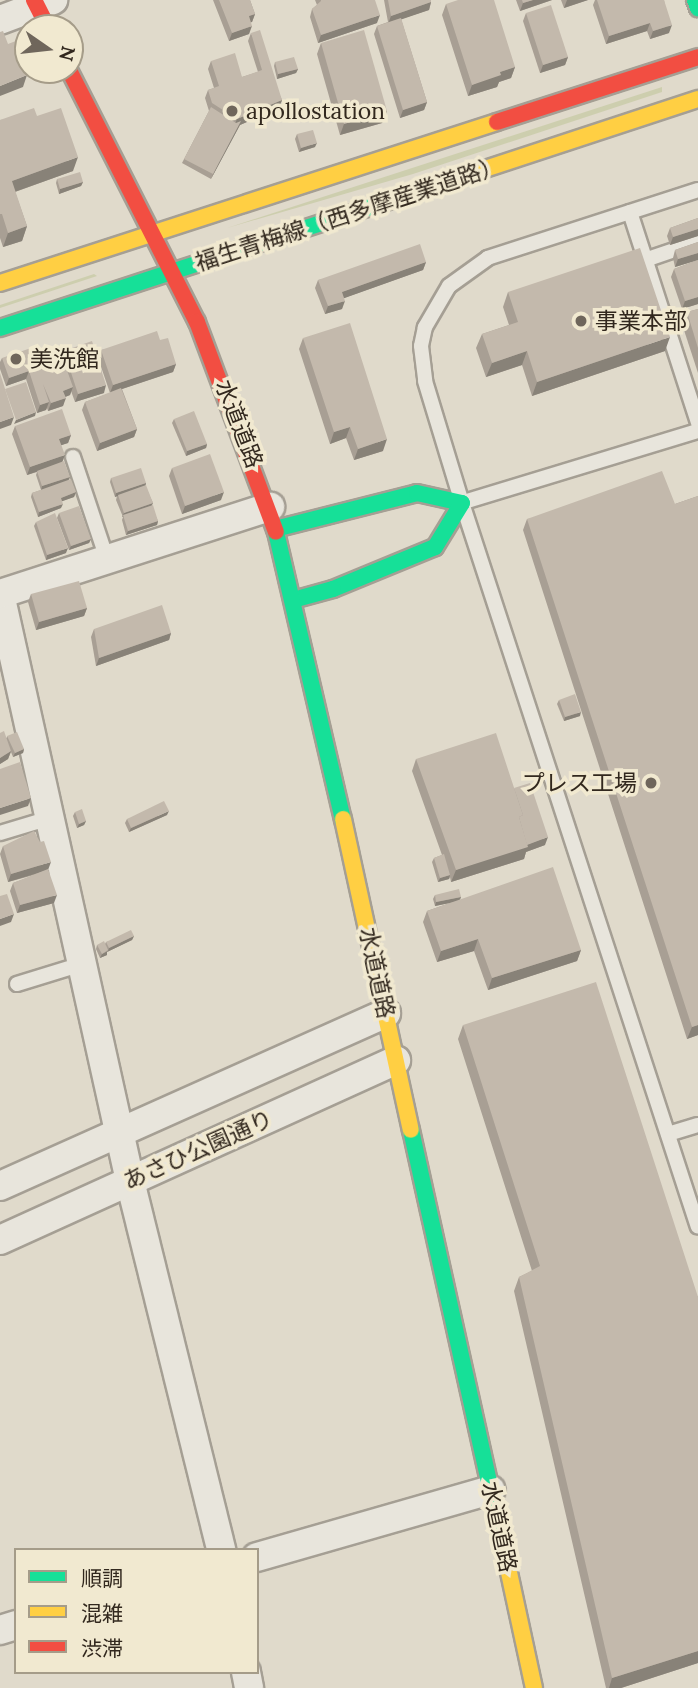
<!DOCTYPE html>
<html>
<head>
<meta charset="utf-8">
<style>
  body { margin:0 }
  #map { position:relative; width:698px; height:1688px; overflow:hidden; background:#e0dacb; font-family:Lora,"Noto Sans JP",serif }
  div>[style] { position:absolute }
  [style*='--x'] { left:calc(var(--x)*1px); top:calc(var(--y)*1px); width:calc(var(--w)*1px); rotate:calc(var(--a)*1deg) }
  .green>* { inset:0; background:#cdceae }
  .roads { filter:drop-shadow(2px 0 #a59f94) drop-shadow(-2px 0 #a59f94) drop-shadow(0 2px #a59f94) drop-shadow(0 -2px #a59f94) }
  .lane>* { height:14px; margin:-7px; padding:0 7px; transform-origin:7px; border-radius:7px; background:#e8e5dc }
  .street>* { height:28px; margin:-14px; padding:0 14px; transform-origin:14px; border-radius:14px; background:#e8e5dc }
  .fast>* { height:16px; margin:-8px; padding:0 8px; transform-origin:8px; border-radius:8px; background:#16e098 }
  .slow>* { height:16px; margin:-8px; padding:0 8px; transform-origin:8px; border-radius:8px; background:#ffcf43 }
  .jam>* { height:16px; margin:-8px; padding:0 8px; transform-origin:8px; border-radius:8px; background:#f24e42 }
  .wall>* { inset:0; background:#a89f94 }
  .shaded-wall>* { inset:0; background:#888278 }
  .building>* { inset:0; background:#c3b9ac }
  .dots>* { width:19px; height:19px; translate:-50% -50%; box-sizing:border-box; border:4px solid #f1e9d0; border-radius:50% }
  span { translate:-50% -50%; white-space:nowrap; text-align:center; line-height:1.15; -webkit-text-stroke:7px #f1e9d0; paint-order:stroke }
  .poi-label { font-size:23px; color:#32281e }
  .left { translate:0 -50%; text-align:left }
  .right { translate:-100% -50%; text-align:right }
  .street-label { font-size:23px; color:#32281e }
  .legend { position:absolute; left:14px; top:1548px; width:245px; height:126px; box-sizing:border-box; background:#f1e9d0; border:2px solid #a59c89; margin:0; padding:9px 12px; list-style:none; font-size:21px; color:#32281e }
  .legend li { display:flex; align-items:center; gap:14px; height:35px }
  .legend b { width:35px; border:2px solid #a59c89 }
  .north { position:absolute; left:14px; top:14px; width:70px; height:70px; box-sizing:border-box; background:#f1e9d0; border:2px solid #a59c89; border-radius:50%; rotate:104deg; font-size:19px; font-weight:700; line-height:28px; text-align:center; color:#32281e }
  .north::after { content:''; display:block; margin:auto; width:24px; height:32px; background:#6f665b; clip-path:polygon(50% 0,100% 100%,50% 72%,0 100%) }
</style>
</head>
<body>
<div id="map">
  <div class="green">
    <div style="clip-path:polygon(662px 87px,662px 92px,413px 174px,227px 228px)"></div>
    <div style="clip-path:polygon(94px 274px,97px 276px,0 308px,0 305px)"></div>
  </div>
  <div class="roads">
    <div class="lane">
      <div style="--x:698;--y:190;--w:221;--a:162.1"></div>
      <div style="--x:488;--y:258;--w:48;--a:144.3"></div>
      <div style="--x:449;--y:286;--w:48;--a:120.3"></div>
      <div style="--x:425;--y:327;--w:19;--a:102"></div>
      <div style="--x:421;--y:346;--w:35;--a:83"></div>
      <div style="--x:425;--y:381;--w:127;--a:73.1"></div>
      <div style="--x:462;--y:503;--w:761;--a:71.95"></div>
      <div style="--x:630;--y:212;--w:222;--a:72.1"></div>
      <div style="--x:645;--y:260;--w:56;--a:-18.8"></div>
      <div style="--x:73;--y:457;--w:108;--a:71.6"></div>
      <div style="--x:464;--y:502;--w:245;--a:-16.9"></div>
      <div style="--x:0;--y:833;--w:52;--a:-16.7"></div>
      <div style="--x:17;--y:984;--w:68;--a:-17.1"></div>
      <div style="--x:668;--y:1134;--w:31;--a:-17"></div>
    </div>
    <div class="street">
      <div style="--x:0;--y:20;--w:57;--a:-20.7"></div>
      <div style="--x:0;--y:594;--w:601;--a:77.51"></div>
      <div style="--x:130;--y:1181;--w:380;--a:76.1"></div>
      <div style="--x:0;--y:594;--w:284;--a:-17.9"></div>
      <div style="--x:0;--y:1186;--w:423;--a:-24.1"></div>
      <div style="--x:0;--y:1240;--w:435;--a:-24.4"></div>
      <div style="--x:257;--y:1557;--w:243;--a:-16"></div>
      <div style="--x:0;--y:1630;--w:17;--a:-17"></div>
      <div style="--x:246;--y:1672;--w:16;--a:79"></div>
    </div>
    <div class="fast">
      <div style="--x:695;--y:0;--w:9;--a:69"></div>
      <div style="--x:0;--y:328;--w:440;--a:-18.1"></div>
      <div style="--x:275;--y:529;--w:146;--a:-14.2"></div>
      <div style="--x:417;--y:493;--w:46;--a:12.5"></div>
      <div style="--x:462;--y:503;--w:52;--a:121.5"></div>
      <div style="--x:435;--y:547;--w:110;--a:157.6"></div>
      <div style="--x:333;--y:589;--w:41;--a:164.6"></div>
      <div style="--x:276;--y:532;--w:295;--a:76.9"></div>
      <div style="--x:411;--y:1130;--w:434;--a:77.5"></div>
    </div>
    <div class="slow">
      <div style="--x:418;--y:191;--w:295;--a:-18.2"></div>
      <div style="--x:0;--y:283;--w:522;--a:-17.95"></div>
      <div style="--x:343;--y:819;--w:318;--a:77.7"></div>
      <div style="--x:505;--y:1554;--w:137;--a:77.8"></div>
    </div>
    <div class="jam">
      <div style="--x:34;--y:0;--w:31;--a:63"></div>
      <div style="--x:69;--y:70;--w:283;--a:63.1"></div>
      <div style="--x:197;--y:322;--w:224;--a:69.4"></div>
      <div style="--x:497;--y:122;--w:211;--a:-17.9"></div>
    </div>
  </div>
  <div class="wall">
    <div style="clip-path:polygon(213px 0,250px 0,255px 14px,252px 22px,251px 22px,249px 34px,229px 41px)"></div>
    <div style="clip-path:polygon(315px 0,359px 0,377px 23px,318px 43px,310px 17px,312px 9px,317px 5px)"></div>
    <div style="clip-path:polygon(384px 0,431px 0,431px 2px,429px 10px,401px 19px,427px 102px,424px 110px,400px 118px,374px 34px,377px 26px,388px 22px)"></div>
    <div style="clip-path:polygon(516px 0,552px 0,520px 11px)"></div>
    <div style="clip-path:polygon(561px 0,588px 0,564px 8px)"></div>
    <div style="clip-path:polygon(595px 0,664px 0,669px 33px,650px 39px,647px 31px,606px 44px,593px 5px)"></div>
    <div style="clip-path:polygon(446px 4px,515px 67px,511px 78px,499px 82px,497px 87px,468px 96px,442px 15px)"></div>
    <div style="clip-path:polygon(526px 13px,568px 57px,565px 65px,540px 73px,523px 21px)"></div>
    <div style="clip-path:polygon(251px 33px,282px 100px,279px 108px,240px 125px,211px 179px,182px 163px,209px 111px,205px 98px,208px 90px,214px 88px,208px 69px,211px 61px,242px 77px,258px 72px,248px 41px)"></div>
    <div style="clip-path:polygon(321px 43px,387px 111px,382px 123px,340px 135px,317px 54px)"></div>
    <div style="clip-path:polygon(275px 62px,298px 69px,296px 73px,277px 79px,274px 66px)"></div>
    <div style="clip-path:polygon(37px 116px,73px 171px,15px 192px,27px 226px,22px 241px,3px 247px,0 238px,0 120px)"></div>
    <div style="clip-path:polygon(297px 134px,315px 147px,299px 152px,295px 139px)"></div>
    <div style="clip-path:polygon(57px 179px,83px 182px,81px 186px,59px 194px,56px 183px)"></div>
    <div style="clip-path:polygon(698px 218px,698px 236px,670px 245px,667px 236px,670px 228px)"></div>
    <div style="clip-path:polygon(698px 242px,698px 260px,675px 267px,673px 258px,675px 250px)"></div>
    <div style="clip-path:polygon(698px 260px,698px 304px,682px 309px,671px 277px,674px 269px)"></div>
    <div style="clip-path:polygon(426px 262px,423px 270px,344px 298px,342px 309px,325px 314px,315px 288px,318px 280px)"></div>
    <div style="clip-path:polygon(508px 292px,665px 351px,532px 396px,522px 365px,486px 377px,476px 348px,482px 334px,509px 325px,503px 307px)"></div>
    <div style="clip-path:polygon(698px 309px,698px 373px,682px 324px,687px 312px)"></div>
    <div style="clip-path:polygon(303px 338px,383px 451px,354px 460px,346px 438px,330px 444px,299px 349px)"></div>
    <div style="clip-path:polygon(160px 340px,176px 364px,173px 372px,122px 389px,137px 429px,134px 437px,97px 451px,82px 410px,85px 402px,110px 393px,98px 358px,101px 350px)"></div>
    <div style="clip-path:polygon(64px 351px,104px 393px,75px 402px,71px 391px,70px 395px,65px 397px,63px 406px,48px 411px,47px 408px,46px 410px,37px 413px,26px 379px,6px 386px,0 369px,0 362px,2px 358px,62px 356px)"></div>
    <div style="clip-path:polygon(174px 419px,207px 444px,206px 448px,186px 456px,172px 423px)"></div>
    <div style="clip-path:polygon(15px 426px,71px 435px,68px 443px,61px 445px,62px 462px,70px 477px,69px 480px,76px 492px,74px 497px,62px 501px,61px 508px,38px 517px,31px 497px,32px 493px,41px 490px,36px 475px,37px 472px,27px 475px,12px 434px)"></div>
    <div style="clip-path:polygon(172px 468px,221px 500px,182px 514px,169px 476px)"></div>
    <div style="clip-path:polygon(111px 478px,146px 483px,145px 486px,153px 503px,151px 506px,158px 521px,157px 525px,126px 535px,122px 520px,123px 517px,116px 500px,117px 496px,115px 497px,110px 482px)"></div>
    <div style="clip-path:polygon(698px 496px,698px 1035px,687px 1039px,523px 530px,527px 519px,675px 504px)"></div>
    <div style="clip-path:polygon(59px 513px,91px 539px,89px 543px,69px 550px,57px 518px)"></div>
    <div style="clip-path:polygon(36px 522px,66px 553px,46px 560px,34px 526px)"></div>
    <div style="clip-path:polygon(31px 594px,87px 608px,84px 616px,36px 630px,28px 602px)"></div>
    <div style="clip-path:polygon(94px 629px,171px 633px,169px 640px,96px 666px,91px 637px)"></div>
    <div style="clip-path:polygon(559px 700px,580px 716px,564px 721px,557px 704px)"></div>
    <div style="clip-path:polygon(0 733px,7px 738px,7px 736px,24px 749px,23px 753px,13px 757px,11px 752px,8px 759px,0 764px)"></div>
    <div style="clip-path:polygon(416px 759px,514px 788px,545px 845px,526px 852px,524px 859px,451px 882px,450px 877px,449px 879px,438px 882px,432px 862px,434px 858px,442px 855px,412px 771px)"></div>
    <div style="clip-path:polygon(75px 812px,86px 821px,84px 825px,77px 828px,73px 816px)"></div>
    <div style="clip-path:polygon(167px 815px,129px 832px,125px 823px,127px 819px)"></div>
    <div style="clip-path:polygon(3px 846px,49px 870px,54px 903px,17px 913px,10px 891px,13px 883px,38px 874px,8px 882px,0 854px)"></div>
    <div style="clip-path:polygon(435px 895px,461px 897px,460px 900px,581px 950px,577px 961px,488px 990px,474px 951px,437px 962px,423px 922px,427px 911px,450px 903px,435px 906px,433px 899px)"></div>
    <div style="clip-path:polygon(134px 936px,132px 940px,107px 952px,107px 955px,100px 958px,96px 949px,97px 945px,105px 944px,106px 942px)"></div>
    <div style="clip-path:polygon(463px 1025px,698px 1297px,698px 1663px,621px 1688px,606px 1688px,514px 1291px,519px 1277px,532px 1271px,458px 1039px)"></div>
  </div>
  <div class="shaded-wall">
    <div style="clip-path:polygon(533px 0,552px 0,520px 11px,523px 3px)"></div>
    <div style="clip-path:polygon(567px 0,588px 0,564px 8px)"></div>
    <div style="clip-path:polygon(431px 2px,429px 10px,388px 24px,391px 16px)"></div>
    <div style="clip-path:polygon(255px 14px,252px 22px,246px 24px,249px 16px)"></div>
    <div style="clip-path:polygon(380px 15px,377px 23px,318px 43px,321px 35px)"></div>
    <div style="clip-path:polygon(650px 23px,647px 31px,606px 44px,609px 36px)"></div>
    <div style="clip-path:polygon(672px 25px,669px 33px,650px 39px,653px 31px)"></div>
    <div style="clip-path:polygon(252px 26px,249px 34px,229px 41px,232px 33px)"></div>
    <div style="clip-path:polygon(568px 57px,565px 65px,540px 73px,543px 65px)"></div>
    <div style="clip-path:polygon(28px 64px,28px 70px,26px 74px,23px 66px)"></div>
    <div style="clip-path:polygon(515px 67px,511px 78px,499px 82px,497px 87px,468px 96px,472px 85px,500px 72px)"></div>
    <div style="clip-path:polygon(298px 69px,296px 73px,277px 79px,278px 74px)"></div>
    <div style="clip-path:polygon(27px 75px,23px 87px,0 96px,0 86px)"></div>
    <div style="clip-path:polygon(282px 100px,279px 108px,240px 125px,211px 179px,237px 119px)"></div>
    <div style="clip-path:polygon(427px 102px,424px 110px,400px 118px,403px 110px)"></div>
    <div style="clip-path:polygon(387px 111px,382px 123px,340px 135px,344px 124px)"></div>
    <div style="clip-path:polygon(317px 143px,315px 147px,299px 152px,301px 148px)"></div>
    <div style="clip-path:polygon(78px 157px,73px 171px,6px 195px,12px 181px)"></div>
    <div style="clip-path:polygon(83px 182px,81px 186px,59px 194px,60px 189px)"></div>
    <div style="clip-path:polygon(27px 226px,22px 241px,3px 247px,8px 233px)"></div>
    <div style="clip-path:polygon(698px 229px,698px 236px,670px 245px,673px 237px)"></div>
    <div style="clip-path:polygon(698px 253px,698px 260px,675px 267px,678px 259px)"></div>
    <div style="clip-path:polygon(426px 262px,423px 270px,339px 300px,342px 292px)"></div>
    <div style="clip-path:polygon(698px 297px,698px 304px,682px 309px,685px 301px)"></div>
    <div style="clip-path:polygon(345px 301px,342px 309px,325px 314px,328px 306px)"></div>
    <div style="clip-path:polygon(670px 337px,665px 351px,532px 396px,537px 382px)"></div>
    <div style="clip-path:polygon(527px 351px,522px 365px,486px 377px,492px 363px)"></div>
    <div style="clip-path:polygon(176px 364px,173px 372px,110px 393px,113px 385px)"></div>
    <div style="clip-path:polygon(29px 371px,26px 379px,6px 386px,9px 378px)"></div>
    <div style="clip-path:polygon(106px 385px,104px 393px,75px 402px,78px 394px)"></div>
    <div style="clip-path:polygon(73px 387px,70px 395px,60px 399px,63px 391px)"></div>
    <div style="clip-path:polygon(66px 398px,63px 406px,48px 411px,51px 403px)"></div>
    <div style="clip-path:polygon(49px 402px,46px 410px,37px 413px,40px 405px)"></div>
    <div style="clip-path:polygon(36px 412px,35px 416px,14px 424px,16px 420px)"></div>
    <div style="clip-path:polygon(14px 417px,11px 425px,0 429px,0 422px)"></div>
    <div style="clip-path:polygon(350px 427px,346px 438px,330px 444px,334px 432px)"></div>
    <div style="clip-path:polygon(137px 429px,134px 437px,97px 451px,100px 443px)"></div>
    <div style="clip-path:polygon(71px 435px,68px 443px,56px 447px,59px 439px)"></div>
    <div style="clip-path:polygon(387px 439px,383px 451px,354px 460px,358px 449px)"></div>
    <div style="clip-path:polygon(207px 444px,206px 448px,186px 456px,187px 451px)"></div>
    <div style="clip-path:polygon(65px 455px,62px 463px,27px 475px,30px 467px)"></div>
    <div style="clip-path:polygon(70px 477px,68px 481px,41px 491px,42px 486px)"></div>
    <div style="clip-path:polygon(146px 483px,145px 487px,115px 497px,116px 493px)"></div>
    <div style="clip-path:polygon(76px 492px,74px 497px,60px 502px,61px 498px)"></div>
    <div style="clip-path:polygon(224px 492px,221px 500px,182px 514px,185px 506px)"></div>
    <div style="clip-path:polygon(153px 503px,151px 507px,122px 517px,124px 513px)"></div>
    <div style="clip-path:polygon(63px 504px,61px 508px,38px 517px,39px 512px)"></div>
    <div style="clip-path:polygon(158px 521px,157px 525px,126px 535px,128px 531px)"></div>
    <div style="clip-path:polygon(91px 539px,89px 543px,69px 550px,71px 546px)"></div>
    <div style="clip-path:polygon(68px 548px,66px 553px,46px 560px,47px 555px)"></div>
    <div style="clip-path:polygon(87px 608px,84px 616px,36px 630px,39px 622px)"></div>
    <div style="clip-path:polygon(171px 633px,169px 640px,96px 666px,99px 658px)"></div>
    <div style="clip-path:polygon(581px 712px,580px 716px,564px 721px,565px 717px)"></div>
    <div style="clip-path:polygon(24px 749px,23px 753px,13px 757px,15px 753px)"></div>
    <div style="clip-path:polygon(11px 751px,8px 759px,0 764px,0 758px)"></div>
    <div style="clip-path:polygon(31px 798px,28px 806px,0 815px,0 808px)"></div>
    <div style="clip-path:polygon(169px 811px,167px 815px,129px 832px,131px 828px)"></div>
    <div style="clip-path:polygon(86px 821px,84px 825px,77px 828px,79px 824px)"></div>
    <div style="clip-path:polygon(548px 837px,545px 845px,526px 852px,524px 859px,451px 882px,456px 870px)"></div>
    <div style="clip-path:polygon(51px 862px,48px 870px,8px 882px,11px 874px)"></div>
    <div style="clip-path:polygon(450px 875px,449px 879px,438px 882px,440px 878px)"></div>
    <div style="clip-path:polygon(57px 895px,54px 903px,17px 913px,20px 905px)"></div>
    <div style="clip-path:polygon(461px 897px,459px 901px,435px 906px,436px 902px)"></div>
    <div style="clip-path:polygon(14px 914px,11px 922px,0 926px,0 919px)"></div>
    <div style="clip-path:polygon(134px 936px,132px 940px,107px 952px,107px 955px,100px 958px,102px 954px,108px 951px,109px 948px)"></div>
    <div style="clip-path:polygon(478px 939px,474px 951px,437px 962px,441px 951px)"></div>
    <div style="clip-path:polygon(581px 950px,577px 961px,488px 990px,492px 978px)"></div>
    <div style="clip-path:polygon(698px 1025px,698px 1035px,687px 1039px,692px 1027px)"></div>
    <div style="clip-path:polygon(698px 1651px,698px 1663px,621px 1688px,609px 1688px,612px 1678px)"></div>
  </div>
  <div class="building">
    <div style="clip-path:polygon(219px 0,250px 0,255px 14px,249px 16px,252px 26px,232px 33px)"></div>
    <div style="clip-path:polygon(321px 0,375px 0,380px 15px,321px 35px,312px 9px,321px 1px)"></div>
    <div style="clip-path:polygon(388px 0,431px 0,431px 2px,391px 16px)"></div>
    <div style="clip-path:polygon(458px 0,494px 0,515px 67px,500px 72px,501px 75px,472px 85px,446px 4px)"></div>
    <div style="clip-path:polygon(522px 0,533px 0,523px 3px)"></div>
    <div style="clip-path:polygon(597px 0,664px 0,672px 25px,653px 31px,650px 23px,609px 36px)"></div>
    <div style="clip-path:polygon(551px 5px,568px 57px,543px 65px,526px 13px)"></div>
    <div style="clip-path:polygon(401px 18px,427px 102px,403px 110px,377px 26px)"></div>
    <div style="clip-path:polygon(260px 30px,282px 100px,237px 119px,212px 103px,208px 90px,219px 86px,211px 61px,235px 53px,242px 77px,262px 70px,251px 33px)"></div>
    <div style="clip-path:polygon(364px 30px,387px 111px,344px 124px,321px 43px)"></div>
    <div style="clip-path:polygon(3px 31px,8px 44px,21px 39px,28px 56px,28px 64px,23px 66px,27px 75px,0 86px,0 32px)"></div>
    <div style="clip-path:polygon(294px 57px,298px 69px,278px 74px,275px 62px)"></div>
    <div style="clip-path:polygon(211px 107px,236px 123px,241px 121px,213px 174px,184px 159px)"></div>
    <div style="clip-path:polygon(34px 108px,37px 116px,61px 108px,78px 157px,12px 181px,27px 226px,8px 233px,2px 214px,0 214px,0 120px)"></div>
    <div style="clip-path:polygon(313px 130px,317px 143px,301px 148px,297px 134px)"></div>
    <div style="clip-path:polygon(80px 172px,83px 182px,60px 189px,57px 179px)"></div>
    <div style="clip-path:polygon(698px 218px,698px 229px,673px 237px,670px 228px)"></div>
    <div style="clip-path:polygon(698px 242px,698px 253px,678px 259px,675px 250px)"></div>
    <div style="clip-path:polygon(420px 244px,426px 262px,342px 292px,345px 301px,328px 306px,318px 280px)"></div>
    <div style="clip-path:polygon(640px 248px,670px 337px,537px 382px,527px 351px,492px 363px,482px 334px,518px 322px,508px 292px)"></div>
    <div style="clip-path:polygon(698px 260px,698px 297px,685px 301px,674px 269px)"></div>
    <div style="clip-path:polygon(698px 309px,698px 348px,687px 312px)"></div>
    <div style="clip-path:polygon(350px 323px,387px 439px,358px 449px,350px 427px,334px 432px,303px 338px)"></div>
    <div style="clip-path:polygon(157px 331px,160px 340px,168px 338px,176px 364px,113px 385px,101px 350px)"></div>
    <div style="clip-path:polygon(92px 341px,106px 385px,78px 394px,64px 351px)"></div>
    <div style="clip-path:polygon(31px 348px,34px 357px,59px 348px,73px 387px,63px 391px,66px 398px,51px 403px,43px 384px,49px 402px,40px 405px,29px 371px,9px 378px,2px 358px)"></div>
    <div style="clip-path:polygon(0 373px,14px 417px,0 422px)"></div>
    <div style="clip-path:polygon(26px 382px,36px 412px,16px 420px,5px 389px)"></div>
    <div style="clip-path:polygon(121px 388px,137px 429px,100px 443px,85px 402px)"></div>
    <div style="clip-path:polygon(62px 409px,71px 435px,59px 439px,65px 455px,30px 467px,15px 426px)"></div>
    <div style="clip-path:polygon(194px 411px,207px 444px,187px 451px,174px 419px)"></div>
    <div style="clip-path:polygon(210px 454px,224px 492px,185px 506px,172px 468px)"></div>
    <div style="clip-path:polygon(64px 461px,70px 477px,42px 486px,37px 471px)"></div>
    <div style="clip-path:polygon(141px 468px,146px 483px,116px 493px,111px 478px)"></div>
    <div style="clip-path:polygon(662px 471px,675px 504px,698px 496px,698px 1025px,692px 1027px,527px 519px)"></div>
    <div style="clip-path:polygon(71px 479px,76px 492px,61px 498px,63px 504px,39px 512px,32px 493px)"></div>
    <div style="clip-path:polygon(146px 485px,153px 503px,124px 513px,118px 495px)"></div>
    <div style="clip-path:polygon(153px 505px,158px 521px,128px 531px,123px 515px)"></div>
    <div style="clip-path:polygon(79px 506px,91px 539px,71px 546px,59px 513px)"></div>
    <div style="clip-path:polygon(55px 513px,68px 548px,47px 555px,36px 522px)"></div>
    <div style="clip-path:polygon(79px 581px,87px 608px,39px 622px,31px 594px)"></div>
    <div style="clip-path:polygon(162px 605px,171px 633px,99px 658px,94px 629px)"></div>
    <div style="clip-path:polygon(575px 694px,581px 712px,565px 717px,559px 700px)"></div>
    <div style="clip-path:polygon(4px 731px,11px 751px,0 758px,0 733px)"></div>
    <div style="clip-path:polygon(17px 732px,24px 749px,15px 753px,7px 736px)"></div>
    <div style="clip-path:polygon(496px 733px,523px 815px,519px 817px,528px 847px,456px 870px,416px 759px)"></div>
    <div style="clip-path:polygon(20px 762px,31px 798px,0 808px,0 769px)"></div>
    <div style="clip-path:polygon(530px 783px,548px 837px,527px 845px,519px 817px,523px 815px,514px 788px)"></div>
    <div style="clip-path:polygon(164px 801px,169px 811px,131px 828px,127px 819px)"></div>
    <div style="clip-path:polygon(82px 809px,86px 821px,79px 824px,75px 812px)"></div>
    <div style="clip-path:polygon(34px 831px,40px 842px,44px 841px,51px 862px,11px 874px,3px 846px)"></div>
    <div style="clip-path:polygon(444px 854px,450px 875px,440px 878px,434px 858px)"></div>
    <div style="clip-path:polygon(553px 867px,581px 950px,492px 978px,478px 939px,441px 951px,427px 911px)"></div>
    <div style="clip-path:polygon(48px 869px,57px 895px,20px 905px,13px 883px)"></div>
    <div style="clip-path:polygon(459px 889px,461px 897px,436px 902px,435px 895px)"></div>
    <div style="clip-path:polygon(7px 894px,14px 914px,0 919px,0 896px)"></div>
    <div style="clip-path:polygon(131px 930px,134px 936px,109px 948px,106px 942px)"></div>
    <div style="clip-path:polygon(104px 941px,108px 950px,102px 954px,97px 945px)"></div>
    <div style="clip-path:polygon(596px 982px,698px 1297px,698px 1651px,612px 1678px,519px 1277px,540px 1266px,463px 1025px)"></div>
  </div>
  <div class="dots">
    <div style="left:232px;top:111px;background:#6f665b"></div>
    <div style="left:581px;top:321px;background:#6f665b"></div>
    <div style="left:16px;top:359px;background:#6f665b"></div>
    <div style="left:651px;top:783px;background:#6f665b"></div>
  </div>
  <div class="poi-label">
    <span class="left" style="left:246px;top:111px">apollostation</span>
    <span class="left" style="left:595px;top:321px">事業本部</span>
    <span class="left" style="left:30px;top:359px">美洗館</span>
    <span class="right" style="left:637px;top:783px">プレス工場</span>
  </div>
  <div class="street-label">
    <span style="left:349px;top:214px;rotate:-18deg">福生青梅線（西多摩産業道路）</span>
    <span style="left:239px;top:424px;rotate:69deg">水道道路</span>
    <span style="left:377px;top:973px;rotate:78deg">水道道路</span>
    <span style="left:198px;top:1150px;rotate:-24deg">あさひ公園通り</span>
    <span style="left:499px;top:1527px;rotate:78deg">水道道路</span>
  </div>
  <ul class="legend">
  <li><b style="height:9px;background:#16e098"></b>順調</li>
  <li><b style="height:9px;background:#ffcf43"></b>混雑</li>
  <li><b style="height:9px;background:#f24e42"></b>渋滞</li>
  </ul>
  <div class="north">N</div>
</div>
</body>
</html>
